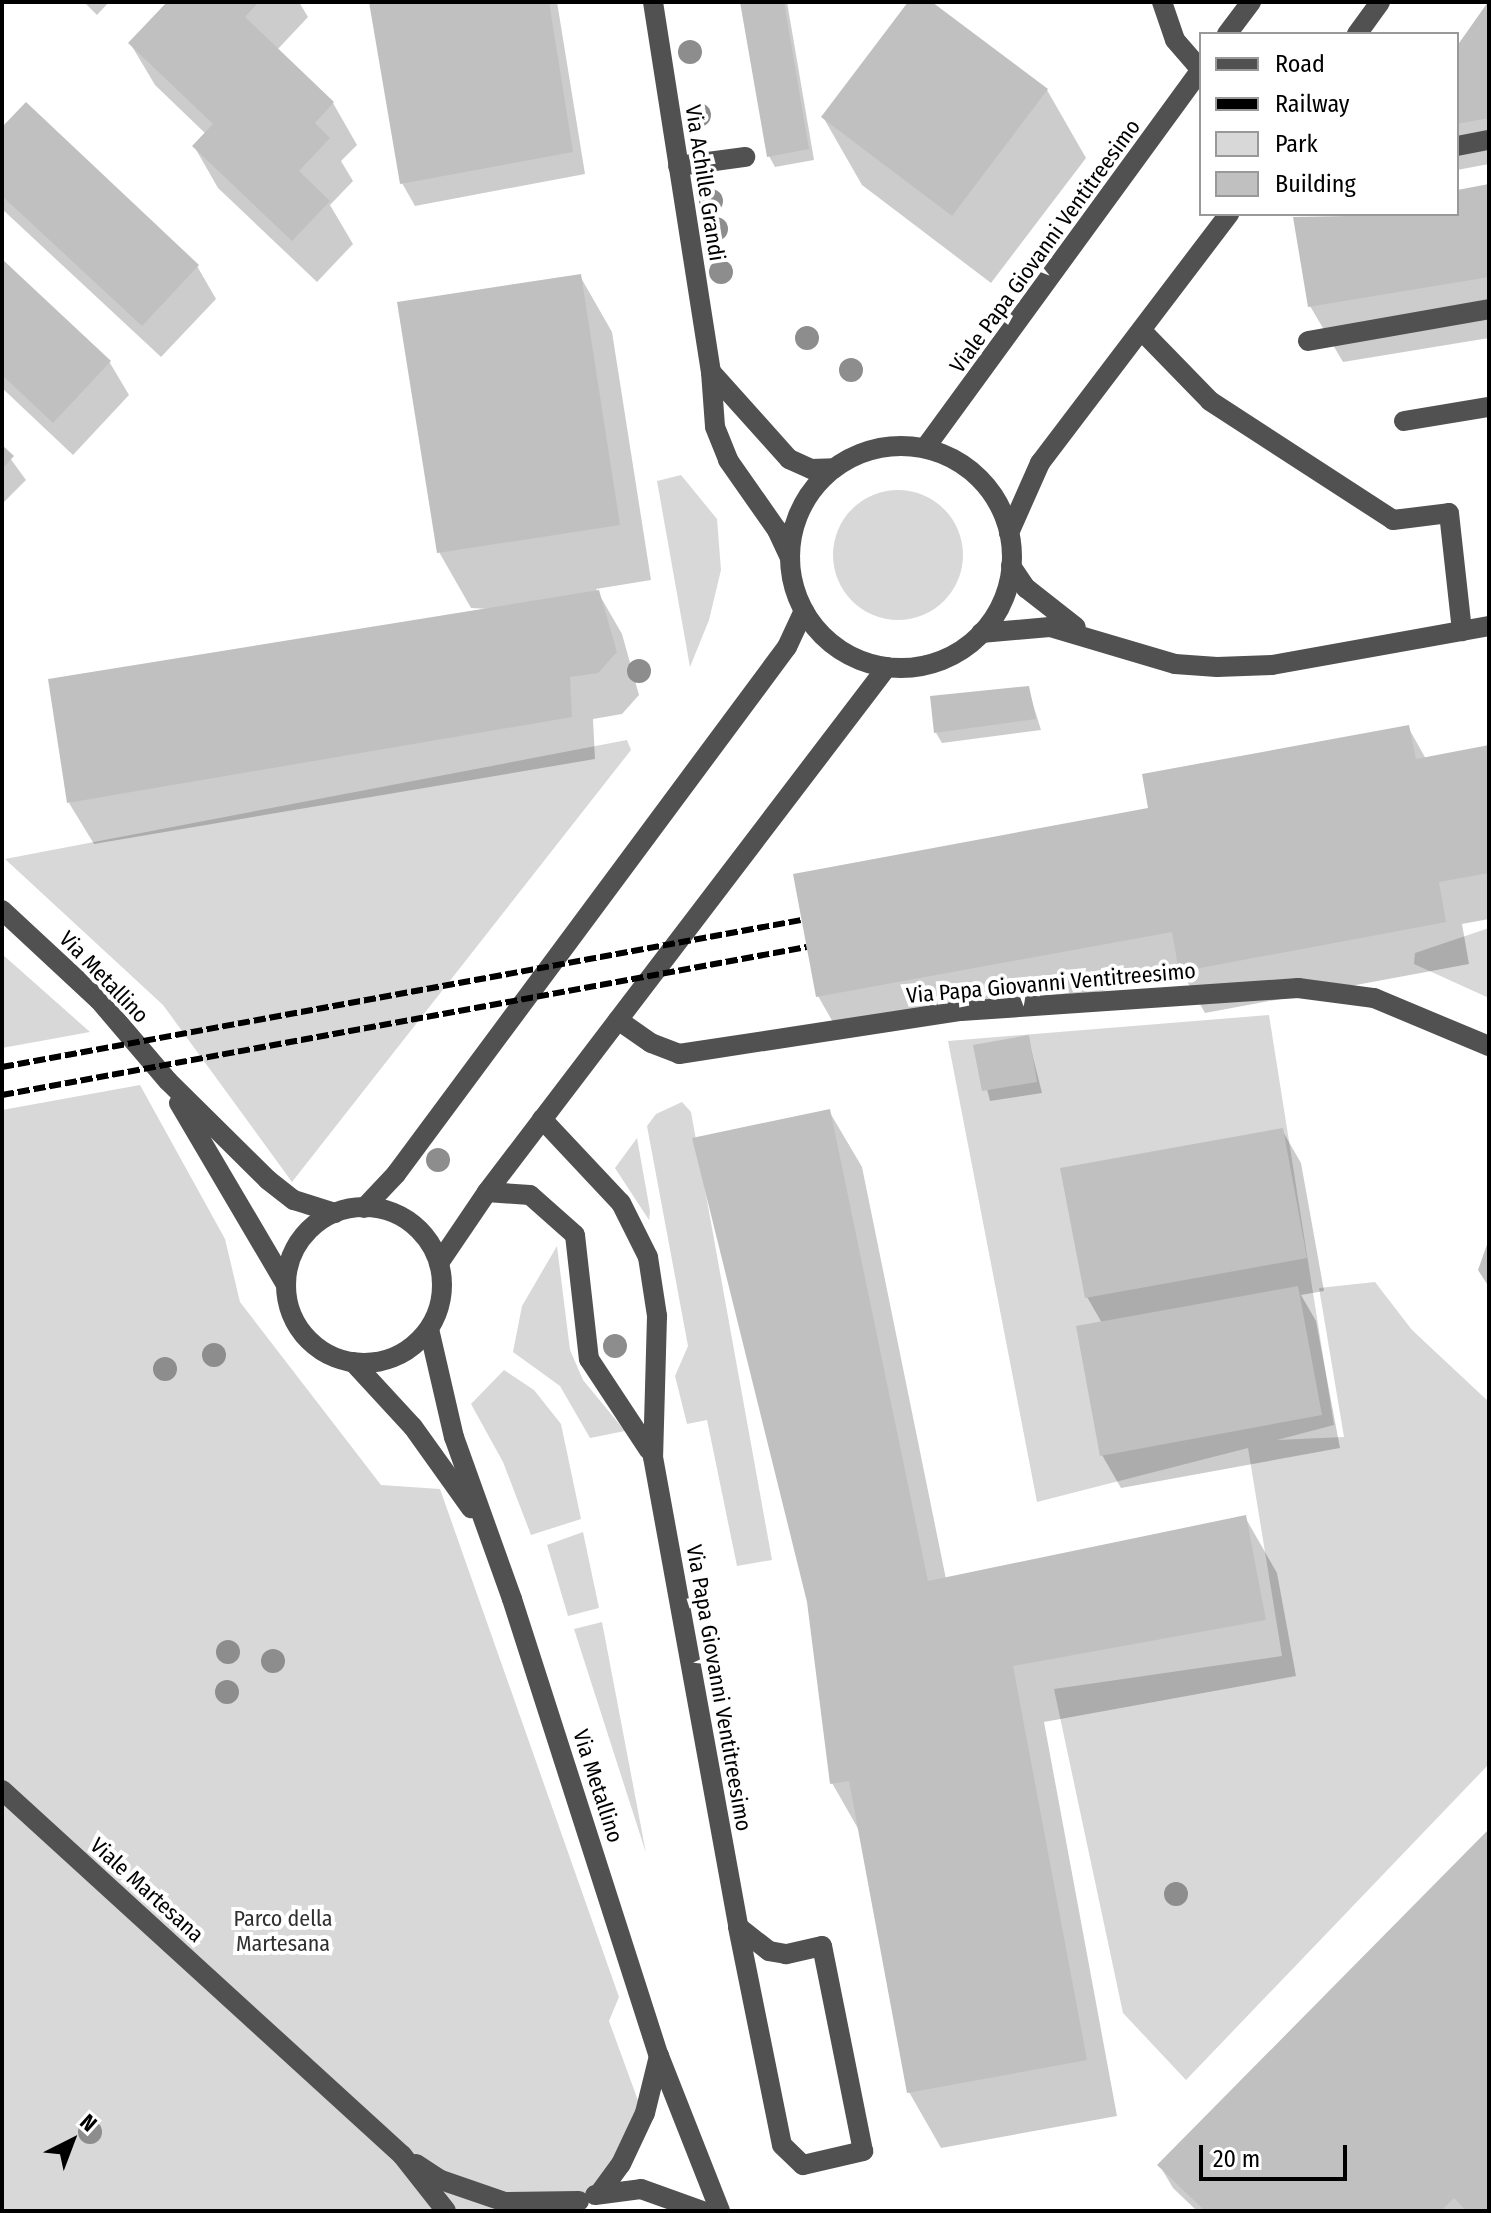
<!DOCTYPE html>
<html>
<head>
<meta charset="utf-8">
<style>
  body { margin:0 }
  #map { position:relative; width:1491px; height:2213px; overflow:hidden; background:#fff; font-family:"Fira Sans Condensed",sans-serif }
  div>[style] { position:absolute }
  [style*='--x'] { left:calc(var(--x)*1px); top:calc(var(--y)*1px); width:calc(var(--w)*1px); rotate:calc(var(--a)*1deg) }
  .green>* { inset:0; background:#d8d8d8 }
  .round { border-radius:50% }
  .shadow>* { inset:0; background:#0003 }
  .building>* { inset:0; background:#c0c0c0 }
  .minor>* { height:20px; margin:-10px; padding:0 10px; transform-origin:10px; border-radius:10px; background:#515151 }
  .minor>.ring { margin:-10px; padding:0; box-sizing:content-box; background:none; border:20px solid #515151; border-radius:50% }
  .rail>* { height:6px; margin-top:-3px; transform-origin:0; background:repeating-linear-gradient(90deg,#000 0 12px,transparent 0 16px) }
  .trees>* { width:24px; height:24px; margin:-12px; border-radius:50%; background:#8d8d8d }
  span { translate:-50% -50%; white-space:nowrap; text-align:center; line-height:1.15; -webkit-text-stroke:8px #fff; paint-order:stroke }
  .street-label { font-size:22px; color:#000 }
  .park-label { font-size:22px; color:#2f2f2f }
  .frame { position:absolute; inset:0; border:4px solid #000; pointer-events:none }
  .legend { position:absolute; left:1199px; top:32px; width:260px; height:184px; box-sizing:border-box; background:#fff; border:2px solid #999; margin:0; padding:10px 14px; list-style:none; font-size:24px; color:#000 }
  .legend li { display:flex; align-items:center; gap:16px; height:40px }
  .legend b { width:40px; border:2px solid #999 }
  .north { position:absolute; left:32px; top:2101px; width:80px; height:80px; -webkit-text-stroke:6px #fff; paint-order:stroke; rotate:42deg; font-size:22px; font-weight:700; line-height:32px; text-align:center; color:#000 }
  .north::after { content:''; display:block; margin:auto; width:28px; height:36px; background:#000; clip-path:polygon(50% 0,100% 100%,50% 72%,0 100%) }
  .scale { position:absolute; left:1199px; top:2145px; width:148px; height:36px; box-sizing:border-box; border:4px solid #000; border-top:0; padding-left:10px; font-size:24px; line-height:28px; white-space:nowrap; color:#000; -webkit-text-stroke:6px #fff; paint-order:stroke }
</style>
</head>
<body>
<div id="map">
  <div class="green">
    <div style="clip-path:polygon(681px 475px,717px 519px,721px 570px,709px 620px,690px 667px,657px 481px)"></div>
    <div class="round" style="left:833px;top:490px;width:130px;height:130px"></div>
    <div style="clip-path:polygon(627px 740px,631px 750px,292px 1182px,163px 1005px,5px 859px)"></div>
    <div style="clip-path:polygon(1489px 928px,1489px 998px,1414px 964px,1415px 953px)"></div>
    <div style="clip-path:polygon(2px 954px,90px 1032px,2px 1048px)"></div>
    <div style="clip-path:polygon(1269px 1015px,1334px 1425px,1277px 1440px,1344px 1437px,1319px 1288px,1375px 1282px,1412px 1330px,1489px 1402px,1489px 1764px,1186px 2080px,1123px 2013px,1054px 1689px,1282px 1656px,1248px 1448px,1037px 1502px,948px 1041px)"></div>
    <div style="clip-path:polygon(140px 1085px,225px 1239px,240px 1302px,381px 1485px,440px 1489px,619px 1997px,609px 2021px,640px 2106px,599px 2195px,566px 2211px,2px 2211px,2px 1110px)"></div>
    <div style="clip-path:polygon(682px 1102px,691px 1112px,772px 1560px,737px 1566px,707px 1420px,687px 1424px,675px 1376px,688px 1346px,647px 1126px,656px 1114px)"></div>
    <div style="clip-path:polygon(637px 1138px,650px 1211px,649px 1220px,615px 1168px)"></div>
    <div style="clip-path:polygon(557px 1246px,570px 1350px,583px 1380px,625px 1431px,590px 1438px,560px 1386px,513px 1352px,522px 1306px)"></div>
    <div style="clip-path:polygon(504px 1370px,534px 1390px,561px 1424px,581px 1519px,531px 1535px,503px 1462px,471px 1404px)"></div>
    <div style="clip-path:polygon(583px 1532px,599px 1608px,568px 1616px,547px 1545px)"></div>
    <div style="clip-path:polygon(602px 1622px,646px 1853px,574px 1629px)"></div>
  </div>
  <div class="shadow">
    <div style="clip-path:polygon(84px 2px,109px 2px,97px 15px)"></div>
    <div style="clip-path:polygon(170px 2px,299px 2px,308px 17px,277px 50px,333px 103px,357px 145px,341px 161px,353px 181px,330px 205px,353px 244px,317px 282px,218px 188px,194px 146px,206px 134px,155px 85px,130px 43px)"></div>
    <div style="clip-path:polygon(371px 2px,557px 2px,585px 174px,415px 206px,402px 183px)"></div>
    <div style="clip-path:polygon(742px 2px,787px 2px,814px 160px,775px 167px,769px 156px)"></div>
    <div style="clip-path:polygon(910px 2px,929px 2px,1047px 90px,1086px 158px,991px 283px,862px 185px,823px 117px)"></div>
    <div style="clip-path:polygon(1489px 4px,1489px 164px,1457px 170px,1457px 49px)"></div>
    <div style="clip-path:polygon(2px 130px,197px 266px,216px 299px,161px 357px,2px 209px)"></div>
    <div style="clip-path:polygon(1489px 187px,1489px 338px,1343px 362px,1310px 306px,1295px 218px,1457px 214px,1457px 192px)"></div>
    <div style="clip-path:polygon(2px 262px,110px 363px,129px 395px,73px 455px,2px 388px)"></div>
    <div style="clip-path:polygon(580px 276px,612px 332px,651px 580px,596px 589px,622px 634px,639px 695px,622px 714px,593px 719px,595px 759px,94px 844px,69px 803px,490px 609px,471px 608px,439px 552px)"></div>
    <div style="clip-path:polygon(2px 447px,26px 480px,2px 504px)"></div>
    <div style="clip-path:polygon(1028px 688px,1041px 730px,942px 743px,936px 733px)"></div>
    <div style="clip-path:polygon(1408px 727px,1426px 759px,1489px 747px,1489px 919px,1462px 924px,1469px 964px,1205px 1013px,1184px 976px,842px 1038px,818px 996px,1151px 810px)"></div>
    <div style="clip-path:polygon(1028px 1037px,1042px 1093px,990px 1101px,976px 1047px)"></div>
    <div style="clip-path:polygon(829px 1111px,862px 1167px,946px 1579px,1245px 1517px,1277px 1573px,1296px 1676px,1044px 1722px,1117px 2116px,941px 2148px,909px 2092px,860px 1832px,832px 1783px)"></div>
    <div style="clip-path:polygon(1282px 1130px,1301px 1163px,1324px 1291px,1301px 1295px,1316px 1321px,1340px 1448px,1121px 1488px,1102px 1455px,1102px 1323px,1087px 1297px)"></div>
    <div style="clip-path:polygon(1489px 1832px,1489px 2211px,1197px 2211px,1173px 2188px,1160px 2166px)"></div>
  </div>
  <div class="building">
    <div style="clip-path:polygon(167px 2px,259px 2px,245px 17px,334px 102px,315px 123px,330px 138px,299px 171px,330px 201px,292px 241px,192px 146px,213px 124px,128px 43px)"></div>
    <div style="clip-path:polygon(369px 2px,549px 2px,573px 152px,400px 184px)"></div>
    <div style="clip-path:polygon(740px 2px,784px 2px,809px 149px,767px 157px)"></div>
    <div style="clip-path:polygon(908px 2px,932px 2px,1048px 89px,952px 216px,821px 117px)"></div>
    <div style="clip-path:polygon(1488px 2px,1489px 118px,1457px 124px,1457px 46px)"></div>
    <div style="clip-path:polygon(26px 102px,199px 265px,142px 326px,2px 196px,2px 127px)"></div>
    <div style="clip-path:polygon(1489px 184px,1489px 277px,1308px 307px,1293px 217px,1457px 214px,1457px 190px)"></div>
    <div style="clip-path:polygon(2px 259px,111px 361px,53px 423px,2px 375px)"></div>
    <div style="clip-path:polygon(581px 274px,620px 525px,437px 553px,397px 302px)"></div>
    <div style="clip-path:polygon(2px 445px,14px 456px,2px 469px)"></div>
    <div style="clip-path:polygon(599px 590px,617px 652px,598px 673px,570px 677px,572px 717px,67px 803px,48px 679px)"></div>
    <div style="clip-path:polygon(1029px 686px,1036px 719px,934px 733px,930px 696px)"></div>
    <div style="clip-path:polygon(1409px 725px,1416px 759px,1489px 745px,1489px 873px,1439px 882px,1446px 922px,1179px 972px,1172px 932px,816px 997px,793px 874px,1148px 808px,1142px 774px)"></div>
    <div style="clip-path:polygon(1029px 1035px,1037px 1082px,982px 1091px,973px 1045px)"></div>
    <div style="clip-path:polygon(830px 1109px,928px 1581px,1246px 1515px,1266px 1620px,1013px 1666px,1087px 2060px,907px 2093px,849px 1781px,830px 1784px,807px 1602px,692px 1138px)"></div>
    <div style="clip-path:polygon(1283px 1128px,1307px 1258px,1085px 1298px,1060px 1168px)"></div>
    <div style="clip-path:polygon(1489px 1239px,1489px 1287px,1478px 1270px)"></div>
    <div style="clip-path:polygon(1298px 1286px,1322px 1415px,1100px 1456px,1076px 1326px)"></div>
    <div style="clip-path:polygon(1489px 1829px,1489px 2211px,1466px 2211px,1454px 2198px,1441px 2211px,1205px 2211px,1157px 2165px)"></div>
  </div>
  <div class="minor">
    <div style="--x:653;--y:2;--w:375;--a:81.1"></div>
    <div style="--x:711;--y:372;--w:55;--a:85.8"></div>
    <div style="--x:715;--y:427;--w:35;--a:68"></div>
    <div style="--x:728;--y:460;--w:85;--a:55"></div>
    <div style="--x:777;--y:530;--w:31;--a:65"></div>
    <div style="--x:1162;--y:2;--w:40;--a:71.1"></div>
    <div style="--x:1175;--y:40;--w:40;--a:49"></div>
    <div style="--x:1227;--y:34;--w:40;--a:-53"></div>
    <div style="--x:1357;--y:34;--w:39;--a:-54"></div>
    <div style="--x:1457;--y:146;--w:33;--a:-11"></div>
    <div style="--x:678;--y:166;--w:68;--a:-7.7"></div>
    <div style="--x:1143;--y:332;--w:96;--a:45.8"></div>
    <div style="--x:1210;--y:401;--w:218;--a:33"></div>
    <div style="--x:1393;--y:520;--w:56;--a:-7.1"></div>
    <div style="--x:1449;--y:513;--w:119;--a:83.7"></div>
    <div style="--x:1308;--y:341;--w:184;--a:-10"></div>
    <div style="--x:711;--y:372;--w:117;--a:48.1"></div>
    <div style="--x:789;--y:459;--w:24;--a:24"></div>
    <div style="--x:811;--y:469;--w:23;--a:-2"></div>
    <div style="--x:1404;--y:421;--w:86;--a:-9.4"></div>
    <div class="ring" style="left:790px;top:446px;width:202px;height:202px"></div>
    <div style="--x:925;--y:448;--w:468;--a:-53.9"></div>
    <div style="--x:1009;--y:533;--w:77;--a:-66.1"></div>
    <div style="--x:1040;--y:463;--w:313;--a:-52.8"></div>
    <div style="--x:1011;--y:566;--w:27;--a:56"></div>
    <div style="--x:1026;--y:588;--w:63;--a:38"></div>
    <div style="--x:981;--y:633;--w:69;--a:-5"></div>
    <div style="--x:1050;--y:627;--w:130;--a:16.5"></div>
    <div style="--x:1175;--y:664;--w:42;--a:4.1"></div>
    <div style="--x:1217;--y:667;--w:55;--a:-2.1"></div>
    <div style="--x:1272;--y:665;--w:220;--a:-10.2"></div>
    <div style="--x:2;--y:910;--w:132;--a:42.9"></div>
    <div style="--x:99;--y:1000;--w:106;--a:49.6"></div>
    <div style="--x:168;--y:1081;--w:141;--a:44.7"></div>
    <div style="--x:268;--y:1180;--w:33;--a:38"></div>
    <div style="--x:294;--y:1200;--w:43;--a:17.6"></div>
    <div style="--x:618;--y:1020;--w:40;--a:34.9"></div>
    <div style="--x:651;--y:1043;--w:30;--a:21"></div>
    <div style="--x:679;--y:1054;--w:285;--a:-8.7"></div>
    <div style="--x:961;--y:1011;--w:338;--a:-3.9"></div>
    <div style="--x:1298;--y:988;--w:77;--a:7.5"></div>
    <div style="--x:1374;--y:998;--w:125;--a:22.7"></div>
    <div style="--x:179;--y:1103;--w:211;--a:59.5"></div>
    <div style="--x:542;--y:1119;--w:115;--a:46.8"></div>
    <div style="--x:621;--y:1203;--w:60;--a:63.4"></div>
    <div style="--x:648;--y:1257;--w:60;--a:81.3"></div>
    <div style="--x:657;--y:1316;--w:141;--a:91.6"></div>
    <div style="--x:653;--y:1457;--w:478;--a:79.7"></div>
    <div style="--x:738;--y:1927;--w:222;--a:78.6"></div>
    <div style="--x:782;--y:2145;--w:29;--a:44"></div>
    <div style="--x:803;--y:2165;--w:62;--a:-13.1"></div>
    <div style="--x:863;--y:2151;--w:209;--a:-101.3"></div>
    <div style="--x:822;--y:1946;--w:37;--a:167"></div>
    <div style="--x:786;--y:1954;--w:17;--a:-170"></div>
    <div style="--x:769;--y:1951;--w:39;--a:-142"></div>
    <div style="--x:487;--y:1192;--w:43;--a:4"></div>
    <div style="--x:530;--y:1195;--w:60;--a:41.6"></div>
    <div style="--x:575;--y:1235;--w:125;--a:83.6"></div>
    <div style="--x:589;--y:1359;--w:109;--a:56.6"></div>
    <div class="ring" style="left:286px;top:1207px;width:136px;height:136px"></div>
    <div style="--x:364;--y:1208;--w:47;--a:-46.7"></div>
    <div style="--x:396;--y:1174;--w:656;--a:-53.43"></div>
    <div style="--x:787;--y:647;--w:40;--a:-65"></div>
    <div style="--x:439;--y:1263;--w:86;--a:-55.9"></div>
    <div style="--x:487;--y:1192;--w:660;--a:-52.7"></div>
    <div style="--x:429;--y:1329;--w:111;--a:77"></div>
    <div style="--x:454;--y:1437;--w:172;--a:70.3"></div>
    <div style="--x:512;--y:1599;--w:480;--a:72.2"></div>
    <div style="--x:659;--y:2056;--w:167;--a:68.5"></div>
    <div style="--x:353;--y:1362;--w:88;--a:47.3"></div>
    <div style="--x:413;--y:1427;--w:100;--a:54.4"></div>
    <div style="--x:2;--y:1790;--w:542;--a:42.38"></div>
    <div style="--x:402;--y:2155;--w:71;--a:51.8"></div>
    <div style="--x:416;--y:2164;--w:30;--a:33"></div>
    <div style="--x:441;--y:2180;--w:68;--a:19"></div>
    <div style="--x:505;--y:2202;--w:74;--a:-0.8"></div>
    <div style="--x:599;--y:2194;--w:37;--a:-54"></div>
    <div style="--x:621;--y:2164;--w:56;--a:-64.8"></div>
    <div style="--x:645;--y:2113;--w:59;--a:-76.2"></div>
    <div style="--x:595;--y:2195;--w:46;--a:-7.4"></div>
    <div style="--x:641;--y:2189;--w:65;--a:19.8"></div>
  </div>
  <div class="rail">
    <div style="--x:2;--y:1067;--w:812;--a:-10.42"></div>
    <div style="--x:2;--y:1095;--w:818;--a:-10.42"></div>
  </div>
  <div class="trees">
    <div style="left:690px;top:52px"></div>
    <div style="left:699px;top:115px"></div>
    <div style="left:711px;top:201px"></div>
    <div style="left:716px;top:229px"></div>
    <div style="left:721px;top:272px"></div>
    <div style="left:807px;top:338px"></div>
    <div style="left:851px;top:370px"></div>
    <div style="left:639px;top:671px"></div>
    <div style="left:438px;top:1160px"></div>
    <div style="left:615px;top:1346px"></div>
    <div style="left:214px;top:1355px"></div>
    <div style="left:165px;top:1369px"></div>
    <div style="left:228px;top:1652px"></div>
    <div style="left:273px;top:1661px"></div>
    <div style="left:227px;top:1692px"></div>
    <div style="left:1176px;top:1894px"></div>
    <div style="left:90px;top:2132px"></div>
  </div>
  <div class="street-label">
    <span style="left:705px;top:183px;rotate:81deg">Via Achille Grandi</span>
    <span style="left:1045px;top:246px;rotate:-54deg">Viale Papa Giovanni Ventitreesimo</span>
    <span style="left:104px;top:977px;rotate:46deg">Via Metallino</span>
    <span style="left:1051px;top:983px;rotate:-5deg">Via Papa Giovanni Ventitreesimo</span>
    <span style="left:719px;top:1688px;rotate:80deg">Via Papa Giovanni Ventitreesimo</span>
    <span style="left:598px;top:1786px;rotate:72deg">Via Metallino</span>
    <span style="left:147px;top:1890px;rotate:42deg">Viale Martesana</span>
  </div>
  <div class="park-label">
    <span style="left:283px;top:1931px">Parco della<br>Martesana</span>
  </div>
  <div class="frame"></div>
  <ul class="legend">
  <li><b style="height:10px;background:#515151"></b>Road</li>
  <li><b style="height:10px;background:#000"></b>Railway</li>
  <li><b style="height:22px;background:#d8d8d8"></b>Park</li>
  <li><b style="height:22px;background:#c0c0c0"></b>Building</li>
  </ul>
  <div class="north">N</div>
  <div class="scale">20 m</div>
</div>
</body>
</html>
